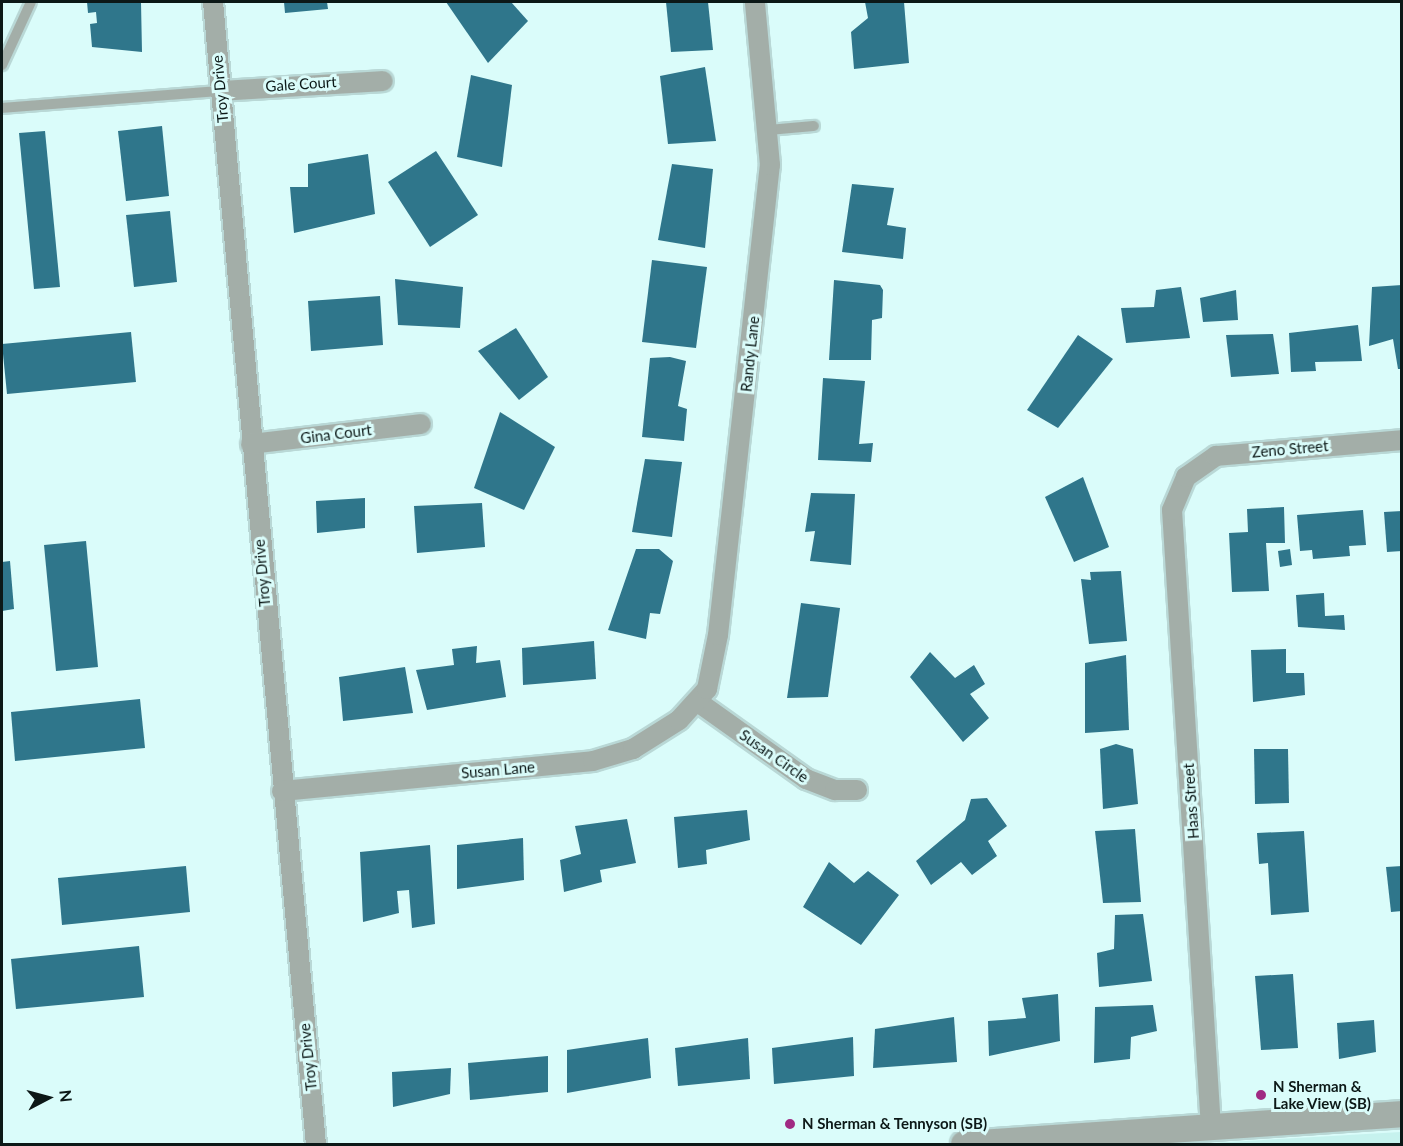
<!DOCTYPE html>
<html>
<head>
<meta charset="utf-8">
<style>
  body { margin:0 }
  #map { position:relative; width:1403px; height:1146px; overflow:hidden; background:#dafcfa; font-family:Lato,sans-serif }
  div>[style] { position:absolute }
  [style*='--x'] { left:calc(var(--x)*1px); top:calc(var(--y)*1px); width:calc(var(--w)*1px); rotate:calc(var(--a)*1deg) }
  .built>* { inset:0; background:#c6f2ee }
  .building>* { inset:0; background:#2f768b }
  .roads { filter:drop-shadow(2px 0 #b9d8d6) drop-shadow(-2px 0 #b9d8d6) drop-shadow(0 2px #b9d8d6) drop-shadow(0 -2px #b9d8d6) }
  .service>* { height:10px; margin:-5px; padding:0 5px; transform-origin:5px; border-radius:5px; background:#a3aea8 }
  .minor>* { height:20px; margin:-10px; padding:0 10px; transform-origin:10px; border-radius:10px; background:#a3aea8 }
  .tertiary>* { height:26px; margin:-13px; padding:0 13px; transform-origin:13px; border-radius:13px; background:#a3aea8 }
  .dots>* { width:16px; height:16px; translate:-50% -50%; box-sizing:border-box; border:3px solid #dafcfa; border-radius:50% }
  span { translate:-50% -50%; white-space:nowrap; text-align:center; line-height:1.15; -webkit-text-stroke:6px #dafcfa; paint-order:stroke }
  .street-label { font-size:15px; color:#0c1817 }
  .poi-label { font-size:15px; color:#0c1817; font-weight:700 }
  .left { translate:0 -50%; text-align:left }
  .frame { position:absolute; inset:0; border:3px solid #0c1817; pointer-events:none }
  .north { position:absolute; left:18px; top:1068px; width:60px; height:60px; -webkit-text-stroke:4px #dafcfa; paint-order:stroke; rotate:84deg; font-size:16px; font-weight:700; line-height:24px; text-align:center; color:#0c1817 }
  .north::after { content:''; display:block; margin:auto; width:21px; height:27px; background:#0c1817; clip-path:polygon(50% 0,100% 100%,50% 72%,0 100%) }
</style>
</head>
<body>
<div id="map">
  <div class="built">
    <div style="clip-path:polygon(1401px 1132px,1401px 1144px,1193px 1144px)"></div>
  </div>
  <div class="building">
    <div style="clip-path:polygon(87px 2px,141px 2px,142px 52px,92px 47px,90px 24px,97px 23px,96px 12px,88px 13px)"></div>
    <div style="clip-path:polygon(284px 2px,327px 2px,328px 9px,285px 13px)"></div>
    <div style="clip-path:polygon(446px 2px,511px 2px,528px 21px,488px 63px)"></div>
    <div style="clip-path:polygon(666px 2px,708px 2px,713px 50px,671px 52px)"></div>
    <div style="clip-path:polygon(865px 2px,904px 2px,909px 63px,854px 69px,851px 32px,868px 18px)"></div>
    <div style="clip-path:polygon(705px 67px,716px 141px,668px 144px,660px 76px)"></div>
    <div style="clip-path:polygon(471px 75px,512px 85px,502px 167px,457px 157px)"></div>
    <div style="clip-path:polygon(162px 126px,169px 196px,126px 201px,118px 131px)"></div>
    <div style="clip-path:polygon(45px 131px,60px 287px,34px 289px,19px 133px)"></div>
    <div style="clip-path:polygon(436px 151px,478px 215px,430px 247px,388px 182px)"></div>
    <div style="clip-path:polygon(368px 154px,375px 214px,294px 233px,290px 187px,308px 187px,308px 164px)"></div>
    <div style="clip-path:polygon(672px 164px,713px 169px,705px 248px,658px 240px)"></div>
    <div style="clip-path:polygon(852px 184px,894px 188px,887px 225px,906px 228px,903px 259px,842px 252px)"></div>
    <div style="clip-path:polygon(170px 211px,177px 282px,134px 287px,126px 215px)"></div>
    <div style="clip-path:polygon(652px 260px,707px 267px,696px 348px,642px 342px)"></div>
    <div style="clip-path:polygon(395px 279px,463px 287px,460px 328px,398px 325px)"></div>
    <div style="clip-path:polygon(834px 280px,880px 285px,883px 290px,882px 318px,872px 320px,871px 360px,829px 360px)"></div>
    <div style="clip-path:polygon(1402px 285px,1402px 369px,1398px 369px,1393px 339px,1369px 346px,1372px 287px)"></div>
    <div style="clip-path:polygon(1181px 287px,1190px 338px,1126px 343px,1121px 308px,1154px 307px,1156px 290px)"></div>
    <div style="clip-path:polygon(1236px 290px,1238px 320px,1203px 322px,1200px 298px)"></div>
    <div style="clip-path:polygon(380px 296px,383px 345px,311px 351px,308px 301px)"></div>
    <div style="clip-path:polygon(1358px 325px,1362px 361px,1315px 362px,1316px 371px,1291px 372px,1289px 333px)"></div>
    <div style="clip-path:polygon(516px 328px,548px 377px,519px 400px,478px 351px)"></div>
    <div style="clip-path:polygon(131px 332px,136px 382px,7px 394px,2px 344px)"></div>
    <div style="clip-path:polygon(1273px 334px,1279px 374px,1231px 377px,1226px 335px)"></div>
    <div style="clip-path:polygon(1078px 335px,1113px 359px,1058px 428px,1027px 410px)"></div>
    <div style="clip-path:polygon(670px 357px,686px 361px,678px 406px,687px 409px,684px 441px,642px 437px,650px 358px)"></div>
    <div style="clip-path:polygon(823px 378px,865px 381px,859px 444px,873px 443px,871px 462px,818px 460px)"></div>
    <div style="clip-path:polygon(500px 412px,555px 447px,524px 510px,474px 488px)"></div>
    <div style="clip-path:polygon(645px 459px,682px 462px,672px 537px,632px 532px)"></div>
    <div style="clip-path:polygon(1083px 477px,1109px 547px,1074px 562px,1045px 497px)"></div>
    <div style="clip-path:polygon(811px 493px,855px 494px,851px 565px,810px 561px,815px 531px,805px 532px)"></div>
    <div style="clip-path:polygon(365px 498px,365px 528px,317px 533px,316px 501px)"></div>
    <div style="clip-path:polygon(482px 503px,485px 547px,417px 553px,414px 506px)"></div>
    <div style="clip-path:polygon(1284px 507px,1285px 543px,1266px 543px,1269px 591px,1232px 592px,1229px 533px,1248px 532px,1247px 509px)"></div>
    <div style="clip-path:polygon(1363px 510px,1366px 545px,1349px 546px,1350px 556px,1313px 559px,1312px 550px,1300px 551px,1297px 515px)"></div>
    <div style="clip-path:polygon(1402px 511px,1402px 551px,1387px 552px,1384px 512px)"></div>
    <div style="clip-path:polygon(86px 541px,98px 667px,56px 671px,44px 545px)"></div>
    <div style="clip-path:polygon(636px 549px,659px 549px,673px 561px,660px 614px,650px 613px,646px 639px,608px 630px)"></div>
    <div style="clip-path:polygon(1290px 549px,1292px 565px,1280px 567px,1278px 551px)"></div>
    <div style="clip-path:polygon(10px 561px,14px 609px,2px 611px,2px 562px)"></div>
    <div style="clip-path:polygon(1121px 571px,1127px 641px,1089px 644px,1081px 579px,1091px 580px,1090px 572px)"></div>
    <div style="clip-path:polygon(1324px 593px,1325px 616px,1344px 615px,1345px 630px,1298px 627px,1296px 595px)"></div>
    <div style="clip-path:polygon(801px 603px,840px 608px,828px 697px,787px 698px)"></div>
    <div style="clip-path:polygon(594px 641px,596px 679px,523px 685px,522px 648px)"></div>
    <div style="clip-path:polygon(477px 646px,476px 663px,500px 660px,506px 697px,427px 710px,416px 670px,454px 665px,452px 649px)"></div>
    <div style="clip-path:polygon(1286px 649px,1286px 673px,1304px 673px,1305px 695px,1253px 702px,1251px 650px)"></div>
    <div style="clip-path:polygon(930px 652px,955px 678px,974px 665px,985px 684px,970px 694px,989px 718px,963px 742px,910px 677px)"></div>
    <div style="clip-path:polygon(1126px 655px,1129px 730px,1085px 733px,1085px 663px)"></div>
    <div style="clip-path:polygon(405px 667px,413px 713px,343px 721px,339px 677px)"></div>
    <div style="clip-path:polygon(140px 699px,145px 748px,15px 761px,11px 712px)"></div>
    <div style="clip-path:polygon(1116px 744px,1133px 749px,1138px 804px,1103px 809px,1100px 749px)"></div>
    <div style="clip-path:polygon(1254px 749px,1288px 749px,1289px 803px,1255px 804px)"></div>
    <div style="clip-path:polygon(987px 798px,1007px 826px,988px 841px,997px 856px,972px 875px,961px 862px,931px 885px,916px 861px,965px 820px,971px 799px)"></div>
    <div style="clip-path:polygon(747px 810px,750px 840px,706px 850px,707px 864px,678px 868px,674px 817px)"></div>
    <div style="clip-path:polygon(627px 819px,636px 863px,600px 870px,602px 882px,564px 892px,560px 860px,581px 854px,575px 826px)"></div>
    <div style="clip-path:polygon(1135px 829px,1141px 902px,1103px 903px,1095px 831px)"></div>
    <div style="clip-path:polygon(1304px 831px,1309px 912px,1271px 915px,1268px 863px,1259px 864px,1257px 833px)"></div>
    <div style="clip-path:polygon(523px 838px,524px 880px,457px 889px,457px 845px)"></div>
    <div style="clip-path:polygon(430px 845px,435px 924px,412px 928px,409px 890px,397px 891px,399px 913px,363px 922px,360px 852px)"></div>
    <div style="clip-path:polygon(829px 862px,854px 883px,868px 871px,899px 895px,861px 945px,803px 907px)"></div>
    <div style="clip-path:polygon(186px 866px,190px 912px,62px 925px,58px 878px)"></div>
    <div style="clip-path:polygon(1402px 866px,1402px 911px,1391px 912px,1386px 867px)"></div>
    <div style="clip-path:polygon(1143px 914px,1152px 981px,1099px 987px,1097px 953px,1114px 949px,1115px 915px)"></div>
    <div style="clip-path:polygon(139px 946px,144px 997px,16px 1009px,11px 959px)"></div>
    <div style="clip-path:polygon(1293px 974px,1298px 1048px,1261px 1050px,1255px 976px)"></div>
    <div style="clip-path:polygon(1058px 994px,1060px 1041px,989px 1056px,988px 1021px,1026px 1018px,1022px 998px)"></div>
    <div style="clip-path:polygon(1153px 1005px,1157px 1031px,1131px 1037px,1130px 1059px,1094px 1063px,1095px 1007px)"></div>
    <div style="clip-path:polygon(954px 1017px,957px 1062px,873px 1068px,875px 1029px)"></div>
    <div style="clip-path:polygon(1374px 1020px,1376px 1052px,1339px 1059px,1337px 1023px)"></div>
    <div style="clip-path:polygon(853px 1037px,854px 1076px,774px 1084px,772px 1048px)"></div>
    <div style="clip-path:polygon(648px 1038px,651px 1078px,567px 1093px,567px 1050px)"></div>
    <div style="clip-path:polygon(748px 1038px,750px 1079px,678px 1086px,675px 1048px)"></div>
    <div style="clip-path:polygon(548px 1056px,548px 1092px,470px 1100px,468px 1063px)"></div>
    <div style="clip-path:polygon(451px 1068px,450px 1094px,393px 1107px,392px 1072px)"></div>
  </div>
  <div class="roads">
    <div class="service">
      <div style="--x:2;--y:65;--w:69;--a:-65.3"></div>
      <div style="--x:2;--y:108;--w:219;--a:-4.5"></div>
      <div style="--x:768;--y:130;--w:46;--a:-5"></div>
    </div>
    <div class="minor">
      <div style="--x:213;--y:2;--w:1147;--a:84.85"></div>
      <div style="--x:220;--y:91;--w:163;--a:-3.5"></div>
      <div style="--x:251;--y:444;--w:171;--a:-6.7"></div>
      <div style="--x:698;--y:702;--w:133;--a:35.5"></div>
      <div style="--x:806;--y:779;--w:31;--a:21"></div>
      <div style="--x:835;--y:790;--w:22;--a:0"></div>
      <div style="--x:282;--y:791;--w:312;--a:-5.5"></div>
      <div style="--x:593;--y:761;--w:42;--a:-16.7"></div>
      <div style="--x:633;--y:749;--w:54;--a:-32.2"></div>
      <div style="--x:679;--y:720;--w:42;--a:-47.9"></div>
      <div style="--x:707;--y:689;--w:55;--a:-78.5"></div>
      <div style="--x:718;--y:635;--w:473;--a:-83.7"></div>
      <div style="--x:770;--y:165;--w:164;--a:-95.3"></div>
      <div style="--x:1211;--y:1128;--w:619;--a:-93.61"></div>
      <div style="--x:1172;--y:510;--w:36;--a:-67"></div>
      <div style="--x:1186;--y:477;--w:37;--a:-35"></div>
      <div style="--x:1216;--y:456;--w:187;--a:-4.9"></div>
    </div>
    <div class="tertiary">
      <div style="--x:964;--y:1144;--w:439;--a:-3.9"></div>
    </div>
  </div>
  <div class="dots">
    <div style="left:1261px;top:1095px;background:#a02a83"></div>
    <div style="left:790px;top:1124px;background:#a02a83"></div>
  </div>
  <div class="street-label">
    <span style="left:301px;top:84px;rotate:-4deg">Gale Court</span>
    <span style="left:220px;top:89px;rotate:-95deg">Troy Drive</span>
    <span style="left:750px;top:354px;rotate:-84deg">Randy Lane</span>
    <span style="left:336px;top:434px;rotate:-7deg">Gina Court</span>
    <span style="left:1290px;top:449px;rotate:-5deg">Zeno Street</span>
    <span style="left:262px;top:573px;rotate:-95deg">Troy Drive</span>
    <span style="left:774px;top:756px;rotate:35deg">Susan Circle</span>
    <span style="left:498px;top:770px;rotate:-5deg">Susan Lane</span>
    <span style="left:1191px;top:801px;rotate:-94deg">Haas Street</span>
    <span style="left:308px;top:1057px;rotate:-96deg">Troy Drive</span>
  </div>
  <div class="poi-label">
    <span class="left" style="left:1273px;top:1095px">N Sherman &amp;<br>Lake View (SB)</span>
    <span class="left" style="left:802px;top:1124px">N Sherman &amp; Tennyson (SB)</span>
  </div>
  <div class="frame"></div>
  <div class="north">N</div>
</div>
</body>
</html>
